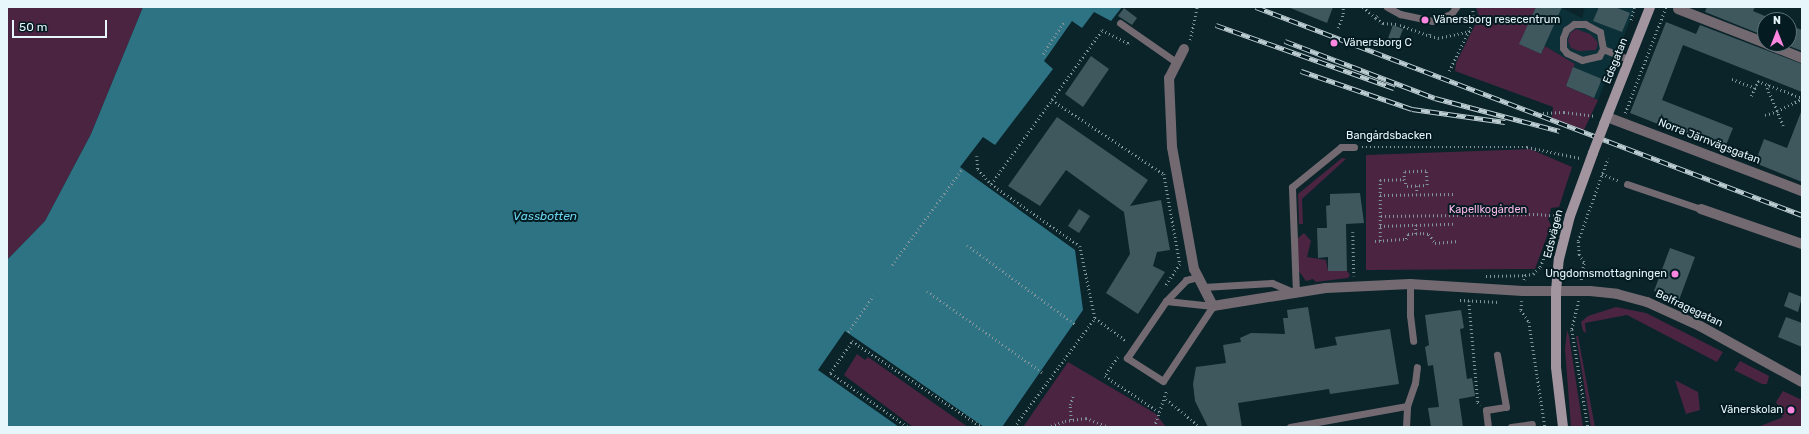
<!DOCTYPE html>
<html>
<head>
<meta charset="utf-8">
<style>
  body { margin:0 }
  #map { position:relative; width:1809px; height:434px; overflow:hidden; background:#0b242a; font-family:Rubik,sans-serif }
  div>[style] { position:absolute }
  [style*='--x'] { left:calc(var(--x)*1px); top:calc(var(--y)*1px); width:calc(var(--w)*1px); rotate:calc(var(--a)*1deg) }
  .built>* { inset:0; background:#0b3038 }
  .green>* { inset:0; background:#4a2441 }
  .water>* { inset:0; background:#2d7384 }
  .building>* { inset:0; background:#3e585e }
  .path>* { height:2.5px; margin-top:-1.25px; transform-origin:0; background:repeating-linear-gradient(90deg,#82959a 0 1px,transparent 0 4px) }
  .lane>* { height:7px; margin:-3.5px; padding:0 3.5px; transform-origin:3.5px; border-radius:3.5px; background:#736a71 }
  .street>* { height:10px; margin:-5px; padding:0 5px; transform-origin:5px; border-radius:5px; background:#736a71 }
  .secondary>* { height:10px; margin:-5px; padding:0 5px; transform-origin:5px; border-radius:5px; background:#a3959f }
  .rail>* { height:4.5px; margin-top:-2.25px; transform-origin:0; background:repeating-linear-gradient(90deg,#031b21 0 9px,#becfd3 0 18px); box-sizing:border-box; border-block:1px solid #becfd3 }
  .secondary-bridge>* { height:10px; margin:-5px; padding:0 5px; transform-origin:5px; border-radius:5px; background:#a3959f }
  .dots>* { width:11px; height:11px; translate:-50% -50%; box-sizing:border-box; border:2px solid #031b21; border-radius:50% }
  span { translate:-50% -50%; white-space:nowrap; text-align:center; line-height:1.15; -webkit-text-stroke:4px #031b21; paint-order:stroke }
  .poi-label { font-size:11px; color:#e7f6fa }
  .left { translate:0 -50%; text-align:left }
  .right { translate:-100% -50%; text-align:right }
  .street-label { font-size:11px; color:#e7f6fa }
  .park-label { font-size:11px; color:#fcb6e9 }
  .water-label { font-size:12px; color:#6bd4ee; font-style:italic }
  .frame { position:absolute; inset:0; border:8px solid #e7f6fa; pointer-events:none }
  .north { position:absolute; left:1757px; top:12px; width:40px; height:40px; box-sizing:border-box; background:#031b21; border:1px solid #5e7378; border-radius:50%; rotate:0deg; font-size:11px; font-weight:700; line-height:16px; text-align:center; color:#e7f6fa }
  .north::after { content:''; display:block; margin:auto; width:14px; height:18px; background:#fd86e1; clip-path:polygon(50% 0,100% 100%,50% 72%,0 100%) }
  .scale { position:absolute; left:12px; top:20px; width:95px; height:18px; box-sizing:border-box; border:2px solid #e7f6fa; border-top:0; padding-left:5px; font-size:12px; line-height:14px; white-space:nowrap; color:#e7f6fa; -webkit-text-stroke:3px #031b21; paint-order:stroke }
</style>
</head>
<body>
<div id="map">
  <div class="built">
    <div style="clip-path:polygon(1560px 7px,1582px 18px,1585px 7px,1632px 7px,1634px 11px,1598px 100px,1566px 86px,1575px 64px,1545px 46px,1541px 54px,1519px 44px)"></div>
  </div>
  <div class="green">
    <div style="clip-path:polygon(7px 7px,143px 7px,91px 134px,45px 221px,7px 260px)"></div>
    <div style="clip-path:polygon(1476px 7px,1536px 7px,1520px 44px,1541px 54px,1545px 46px,1575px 64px,1566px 86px,1598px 100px,1584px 130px,1552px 118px,1553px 107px,1455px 71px,1456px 63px,1479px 17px)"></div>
    <div style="clip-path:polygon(1576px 29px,1590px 34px,1596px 40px,1598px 43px,1596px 50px,1579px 51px,1571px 48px,1568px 41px,1570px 33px)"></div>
    <div style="clip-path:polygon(1530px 149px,1572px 167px,1559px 207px,1551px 208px,1548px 219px,1551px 225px,1535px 269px,1366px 270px,1366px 155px)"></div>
    <div style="clip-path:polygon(1342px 158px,1346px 159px,1302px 199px,1303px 224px,1299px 224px,1298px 194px)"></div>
    <div style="clip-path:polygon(1304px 233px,1311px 241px,1307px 257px,1326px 260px,1328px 271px,1347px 271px,1350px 275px,1348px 278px,1316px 282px,1313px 279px,1306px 281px,1298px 270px,1297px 255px,1297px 239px)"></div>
    <div style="clip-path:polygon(1616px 307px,1646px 313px,1723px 352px,1717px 362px,1627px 315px,1585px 323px,1586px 333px,1583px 331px,1581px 322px,1588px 316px)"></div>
    <div style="clip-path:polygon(1567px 330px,1569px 336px,1583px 427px,1571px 427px,1565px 349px)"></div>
    <div style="clip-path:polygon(1576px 336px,1578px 336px,1595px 427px,1591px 427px)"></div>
    <div style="clip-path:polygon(857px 354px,865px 360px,868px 357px,968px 427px,913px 427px,844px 375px)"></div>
    <div style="clip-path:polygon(1740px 361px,1769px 376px,1767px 384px,1762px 384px,1734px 370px)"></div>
    <div style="clip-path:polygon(1068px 362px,1156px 414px,1166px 427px,1023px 427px)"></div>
    <div style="clip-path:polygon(1675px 380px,1698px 392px,1700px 410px,1686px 414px)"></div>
    <div style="clip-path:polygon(1783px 391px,1802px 400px,1802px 427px,1758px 427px,1783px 417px,1776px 402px)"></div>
  </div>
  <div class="water">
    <div style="clip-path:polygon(143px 7px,1122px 7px,1111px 21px,1094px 12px,1082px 28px,1072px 21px,1044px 61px,1053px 69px,995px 145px,983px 137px,960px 167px,1075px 250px,1083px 310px,1002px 427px,984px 427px,845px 331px,818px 370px,899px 427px,7px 427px,7px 260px,45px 221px,91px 134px)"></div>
  </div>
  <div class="building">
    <div style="clip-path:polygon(1288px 7px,1333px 7px,1327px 23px)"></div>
    <div style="clip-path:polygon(1536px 7px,1562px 7px,1541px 54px,1519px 44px)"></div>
    <div style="clip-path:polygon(1599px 7px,1615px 7px,1630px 13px,1622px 32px,1593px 21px)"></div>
    <div style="clip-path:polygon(1707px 7px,1755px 7px,1753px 11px,1765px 16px,1765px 36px,1705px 12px)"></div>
    <div style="clip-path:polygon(1124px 8px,1137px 18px,1132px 25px,1118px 16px)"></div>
    <div style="clip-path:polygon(1666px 22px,1696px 34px,1700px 25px,1802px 64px,1802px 92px,1683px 45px,1662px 100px,1733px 128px,1724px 150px,1630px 113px)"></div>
    <div style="clip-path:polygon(1393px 25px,1403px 29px,1397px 45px,1387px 41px)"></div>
    <div style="clip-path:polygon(1789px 25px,1802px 30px,1802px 51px,1784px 44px,1789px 44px)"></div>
    <div style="clip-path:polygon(1091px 56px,1109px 69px,1083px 107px,1065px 94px)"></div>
    <div style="clip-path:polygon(1573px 67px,1602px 79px,1594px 98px,1566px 86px)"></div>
    <div style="clip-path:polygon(1801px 112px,1802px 112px,1802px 182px,1755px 163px,1764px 139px,1787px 148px)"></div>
    <div style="clip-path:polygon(1057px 117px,1148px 180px,1130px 206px,1161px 200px,1170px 250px,1157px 252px,1153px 266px,1165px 272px,1138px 314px,1106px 293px,1130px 254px,1124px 212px,1066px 170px,1040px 206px,1008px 186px)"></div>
    <div style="clip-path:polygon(1360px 193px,1364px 223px,1346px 224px,1347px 271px,1328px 271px,1328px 257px,1318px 258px,1317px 228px,1327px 228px,1326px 206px,1330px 205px,1330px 194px)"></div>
    <div style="clip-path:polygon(1079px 209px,1090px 216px,1079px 233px,1068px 226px)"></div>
    <div style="clip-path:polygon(1670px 248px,1695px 257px,1679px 300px,1654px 291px)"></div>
    <div style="clip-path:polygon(1789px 292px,1802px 297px,1798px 312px,1784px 306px)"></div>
    <div style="clip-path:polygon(1308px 307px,1315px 349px,1337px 345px,1335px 337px,1390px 329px,1399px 384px,1330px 394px,1329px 389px,1238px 403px,1242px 427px,1208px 427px,1195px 401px,1193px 384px,1196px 367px,1226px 363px,1223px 345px,1241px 342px,1240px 338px,1251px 333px,1285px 334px,1283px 318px,1288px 318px,1287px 310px)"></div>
    <div style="clip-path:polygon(1461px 310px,1464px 328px,1460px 329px,1467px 379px,1472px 378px,1475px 396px,1459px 399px,1463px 427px,1431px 427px,1428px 408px,1439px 407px,1433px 365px,1428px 366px,1425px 347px,1429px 345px,1425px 315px)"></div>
    <div style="clip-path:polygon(1786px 317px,1802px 323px,1802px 347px,1778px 337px)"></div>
  </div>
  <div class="path">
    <div style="--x:1363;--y:7;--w:17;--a:40"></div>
    <div style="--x:1378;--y:16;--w:3;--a:135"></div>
    <div style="--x:1376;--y:18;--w:9;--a:36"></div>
    <div style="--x:1383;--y:23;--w:13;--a:4"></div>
    <div style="--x:1631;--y:20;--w:13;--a:-77"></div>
    <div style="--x:1400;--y:25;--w:32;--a:20"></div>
    <div style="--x:1338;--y:28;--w:15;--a:-70"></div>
    <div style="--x:1343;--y:14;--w:7;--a:-90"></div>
    <div style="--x:1430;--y:34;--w:2;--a:90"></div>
    <div style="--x:1430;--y:36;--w:8;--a:14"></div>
    <div style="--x:1438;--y:38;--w:33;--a:-12"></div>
    <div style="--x:1190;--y:40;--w:34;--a:-78"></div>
    <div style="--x:1043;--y:54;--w:38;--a:-57"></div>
    <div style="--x:1449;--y:71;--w:52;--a:-63.9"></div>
    <div style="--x:1472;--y:24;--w:17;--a:-87"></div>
    <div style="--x:1732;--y:79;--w:25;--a:21"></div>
    <div style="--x:1751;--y:96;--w:17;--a:-65"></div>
    <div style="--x:1758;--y:81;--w:47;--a:21.1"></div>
    <div style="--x:1052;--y:100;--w:134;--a:33.5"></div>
    <div style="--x:1164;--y:174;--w:91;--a:79.9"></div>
    <div style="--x:1180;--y:264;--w:27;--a:123"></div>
    <div style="--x:1543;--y:113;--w:21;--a:-3"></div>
    <div style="--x:1564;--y:112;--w:32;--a:7"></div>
    <div style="--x:1625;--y:113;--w:114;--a:-68.9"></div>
    <div style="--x:1765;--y:115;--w:13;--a:-18"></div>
    <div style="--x:1777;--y:111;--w:24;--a:-114"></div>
    <div style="--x:1767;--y:89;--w:5;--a:-68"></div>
    <div style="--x:1783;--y:126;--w:16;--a:-112"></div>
    <div style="--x:1777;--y:111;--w:28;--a:-26"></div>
    <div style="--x:1362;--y:147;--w:165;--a:0"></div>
    <div style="--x:1527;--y:147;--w:54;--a:11.7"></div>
    <div style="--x:977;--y:156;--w:13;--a:86"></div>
    <div style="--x:978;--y:169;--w:20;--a:49"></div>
    <div style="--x:991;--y:184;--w:108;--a:34.9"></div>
    <div style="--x:1080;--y:246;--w:74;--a:78.2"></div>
    <div style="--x:1095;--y:318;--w:39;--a:36"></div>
    <div style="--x:1602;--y:174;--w:18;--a:22"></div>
    <div style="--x:991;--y:184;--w:190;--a:-54.2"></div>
    <div style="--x:1102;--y:30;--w:29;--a:27"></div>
    <div style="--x:1128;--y:43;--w:4;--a:-27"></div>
    <div style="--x:1417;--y:186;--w:8;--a:90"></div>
    <div style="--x:1380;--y:195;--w:76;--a:-0.8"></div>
    <div style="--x:1381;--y:216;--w:156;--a:-0.7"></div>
    <div style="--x:1537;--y:214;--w:22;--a:5"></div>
    <div style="--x:1416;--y:225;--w:37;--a:-2"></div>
    <div style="--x:1380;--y:226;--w:36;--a:-2"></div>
    <div style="--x:1416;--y:225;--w:9;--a:90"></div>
    <div style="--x:1353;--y:232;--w:44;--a:88.7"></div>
    <div style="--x:1375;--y:241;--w:31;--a:-4"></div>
    <div style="--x:1406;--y:239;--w:5;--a:-68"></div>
    <div style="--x:1408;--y:234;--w:15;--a:-4"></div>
    <div style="--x:1423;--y:233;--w:6;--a:9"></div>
    <div style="--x:1429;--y:234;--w:11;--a:56"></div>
    <div style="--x:1435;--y:243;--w:23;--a:-5"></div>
    <div style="--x:1380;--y:241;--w:61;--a:-90"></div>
    <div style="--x:1380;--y:180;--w:24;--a:-2"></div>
    <div style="--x:1404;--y:179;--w:8;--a:67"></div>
    <div style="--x:1407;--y:186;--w:20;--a:-3"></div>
    <div style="--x:1427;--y:185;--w:14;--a:-94"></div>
    <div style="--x:1426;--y:171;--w:21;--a:177"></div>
    <div style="--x:1405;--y:172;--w:7;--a:98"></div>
    <div style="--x:967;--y:245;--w:134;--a:36.2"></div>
    <div style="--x:892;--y:265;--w:119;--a:-53.9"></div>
    <div style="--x:1486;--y:276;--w:39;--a:-1"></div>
    <div style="--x:1524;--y:280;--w:5;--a:-79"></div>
    <div style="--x:1525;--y:275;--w:8;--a:-7"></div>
    <div style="--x:1533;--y:274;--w:10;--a:-45"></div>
    <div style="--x:1540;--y:267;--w:40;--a:-69"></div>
    <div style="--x:1581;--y:280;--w:18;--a:-81"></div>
    <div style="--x:1584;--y:262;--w:9;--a:-126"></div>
    <div style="--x:1579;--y:255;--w:14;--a:-94"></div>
    <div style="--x:1578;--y:241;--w:88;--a:-70.1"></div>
    <div style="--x:927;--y:291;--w:141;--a:35.2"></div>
    <div style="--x:1460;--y:300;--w:39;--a:3"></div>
    <div style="--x:1469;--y:301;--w:101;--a:84.9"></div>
    <div style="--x:1478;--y:402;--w:4;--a:56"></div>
    <div style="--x:1522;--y:301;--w:9;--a:96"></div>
    <div style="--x:1521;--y:310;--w:14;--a:56"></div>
    <div style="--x:1529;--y:322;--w:106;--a:81.3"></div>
    <div style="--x:1579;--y:301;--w:30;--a:104"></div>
    <div style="--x:1572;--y:330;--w:98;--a:80.6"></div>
    <div style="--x:848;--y:332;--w:44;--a:-55.2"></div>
    <div style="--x:1118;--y:357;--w:23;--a:124"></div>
    <div style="--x:1105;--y:376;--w:67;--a:33.5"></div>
    <div style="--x:1166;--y:399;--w:44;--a:39.5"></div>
    <div style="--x:1071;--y:420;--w:15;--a:-94"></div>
    <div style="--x:1070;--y:405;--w:9;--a:-72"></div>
    <div style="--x:907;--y:427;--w:94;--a:-145"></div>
    <div style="--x:830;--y:373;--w:39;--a:-55"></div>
    <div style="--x:852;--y:341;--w:156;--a:33.5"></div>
    <div style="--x:1014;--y:427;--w:136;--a:-53.4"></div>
    <div style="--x:1047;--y:427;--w:19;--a:-18"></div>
    <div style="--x:1065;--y:421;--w:21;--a:-8"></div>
    <div style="--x:1086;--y:418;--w:24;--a:22"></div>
    <div style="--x:1154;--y:427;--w:39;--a:-71"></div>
  </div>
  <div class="lane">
    <div style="--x:1387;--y:7;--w:15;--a:28"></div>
    <div style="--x:1400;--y:14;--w:33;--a:12"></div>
    <div style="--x:1432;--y:21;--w:20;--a:-20"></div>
    <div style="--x:1451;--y:14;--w:9;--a:-54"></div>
    <div style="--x:1120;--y:23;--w:68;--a:34.9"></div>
    <div style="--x:1574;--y:24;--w:11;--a:0"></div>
    <div style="--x:1585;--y:24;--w:17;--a:28"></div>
    <div style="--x:1600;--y:32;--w:17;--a:80"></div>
    <div style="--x:1603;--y:49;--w:8;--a:120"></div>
    <div style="--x:1599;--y:56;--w:17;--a:167"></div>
    <div style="--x:1582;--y:60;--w:17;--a:-155"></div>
    <div style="--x:1567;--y:53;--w:6;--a:-129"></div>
    <div style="--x:1563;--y:48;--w:10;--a:-90"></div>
    <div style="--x:1563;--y:38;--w:9;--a:-69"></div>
    <div style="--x:1566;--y:30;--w:10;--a:-37"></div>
    <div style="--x:1603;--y:49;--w:29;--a:22"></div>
    <div style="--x:1627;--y:184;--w:78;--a:18.7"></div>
    <div style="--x:1410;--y:284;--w:31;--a:90"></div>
    <div style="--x:1410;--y:315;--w:26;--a:83"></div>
    <div style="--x:1203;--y:287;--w:69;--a:-3.3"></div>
    <div style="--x:1272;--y:283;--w:26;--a:23"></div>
    <div style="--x:1296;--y:293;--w:106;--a:-92.2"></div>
    <div style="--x:1292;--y:187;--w:63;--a:-39.2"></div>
    <div style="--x:1341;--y:147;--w:13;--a:0"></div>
    <div style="--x:1166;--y:301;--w:47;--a:6.1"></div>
    <div style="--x:1213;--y:306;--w:90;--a:123.7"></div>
    <div style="--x:1163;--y:381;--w:43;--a:-147.4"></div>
    <div style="--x:1127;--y:358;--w:69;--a:-55.6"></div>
    <div style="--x:1166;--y:301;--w:29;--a:-46"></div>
    <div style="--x:1186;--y:280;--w:12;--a:-14"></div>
    <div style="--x:1290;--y:427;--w:119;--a:-10.2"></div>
    <div style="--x:1406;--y:427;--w:21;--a:-87"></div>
    <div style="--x:1407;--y:406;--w:24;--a:-71"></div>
    <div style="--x:1415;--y:383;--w:16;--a:-83"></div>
    <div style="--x:1488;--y:427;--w:17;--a:-97"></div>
    <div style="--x:1486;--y:410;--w:20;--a:-9"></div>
    <div style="--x:1506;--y:407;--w:53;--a:-99.8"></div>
    <div style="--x:1511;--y:427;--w:21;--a:-8"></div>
  </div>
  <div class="street">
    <div style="--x:1678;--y:9;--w:93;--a:21.3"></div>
    <div style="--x:1767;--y:44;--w:38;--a:22"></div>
    <div style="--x:1184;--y:49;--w:33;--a:117"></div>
    <div style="--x:1169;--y:78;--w:69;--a:87.5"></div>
    <div style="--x:1172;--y:147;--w:124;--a:79.8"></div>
    <div style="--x:1194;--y:269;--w:42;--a:62.8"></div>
    <div style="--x:1213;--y:306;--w:114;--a:-9.1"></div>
    <div style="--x:1326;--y:288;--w:84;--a:-2.7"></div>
    <div style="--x:1410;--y:284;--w:113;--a:3.5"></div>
    <div style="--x:1523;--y:291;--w:67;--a:0"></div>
    <div style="--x:1590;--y:291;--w:27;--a:6"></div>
    <div style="--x:1617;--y:294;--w:31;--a:15"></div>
    <div style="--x:1647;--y:302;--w:58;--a:24.4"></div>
    <div style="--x:1700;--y:326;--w:116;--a:28.8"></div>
    <div style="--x:1607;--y:117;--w:209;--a:20.8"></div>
    <div style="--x:1701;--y:209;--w:107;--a:19.1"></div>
  </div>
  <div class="secondary">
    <div style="--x:1604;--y:124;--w:126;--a:-68.5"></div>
    <div style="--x:1563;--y:427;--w:60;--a:-96.7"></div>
    <div style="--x:1556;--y:367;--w:76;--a:-90"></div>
    <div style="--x:1556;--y:291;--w:32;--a:-85"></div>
    <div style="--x:1559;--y:259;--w:44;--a:-75.7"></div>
    <div style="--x:1570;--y:216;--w:67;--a:-69.9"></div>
  </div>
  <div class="rail">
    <div style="--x:1256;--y:7;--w:584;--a:20.85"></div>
    <div style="--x:1216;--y:25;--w:189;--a:19.5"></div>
    <div style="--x:1285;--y:41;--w:160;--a:20.8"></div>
    <div style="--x:1435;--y:98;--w:129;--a:14.8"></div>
    <div style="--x:1301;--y:71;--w:117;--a:18.9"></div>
    <div style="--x:1412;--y:109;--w:94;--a:8"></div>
  </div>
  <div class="secondary-bridge">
    <div style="--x:1593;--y:153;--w:31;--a:-69"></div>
  </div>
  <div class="dots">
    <div style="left:1425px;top:20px;background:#fd86e1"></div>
    <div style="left:1334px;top:43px;background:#fd86e1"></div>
    <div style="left:1675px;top:274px;background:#fd86e1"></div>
    <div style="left:1791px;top:410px;background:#fd86e1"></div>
  </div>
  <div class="poi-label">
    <span class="left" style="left:1433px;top:20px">Vänersborg resecentrum</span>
    <span class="left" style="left:1343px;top:43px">Vänersborg C</span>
    <span class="right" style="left:1667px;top:274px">Ungdomsmottagningen</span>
    <span class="right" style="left:1783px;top:410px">Vänerskolan</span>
  </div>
  <div class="street-label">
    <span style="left:1616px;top:61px;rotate:-68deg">Edsgatan</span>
    <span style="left:1389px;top:136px">Bangårdsbacken</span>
    <span style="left:1709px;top:142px;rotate:21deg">Norra Järnvägsgatan</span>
    <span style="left:1554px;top:234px;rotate:-76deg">Edsvägen</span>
    <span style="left:1689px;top:309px;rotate:25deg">Belfragegatan</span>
  </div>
  <div class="park-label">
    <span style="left:1488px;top:210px">Kapellkogården</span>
  </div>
  <div class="water-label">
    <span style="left:545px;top:217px">Vassbotten</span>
  </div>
  <div class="frame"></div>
  <div class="north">N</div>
  <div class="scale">50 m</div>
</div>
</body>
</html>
